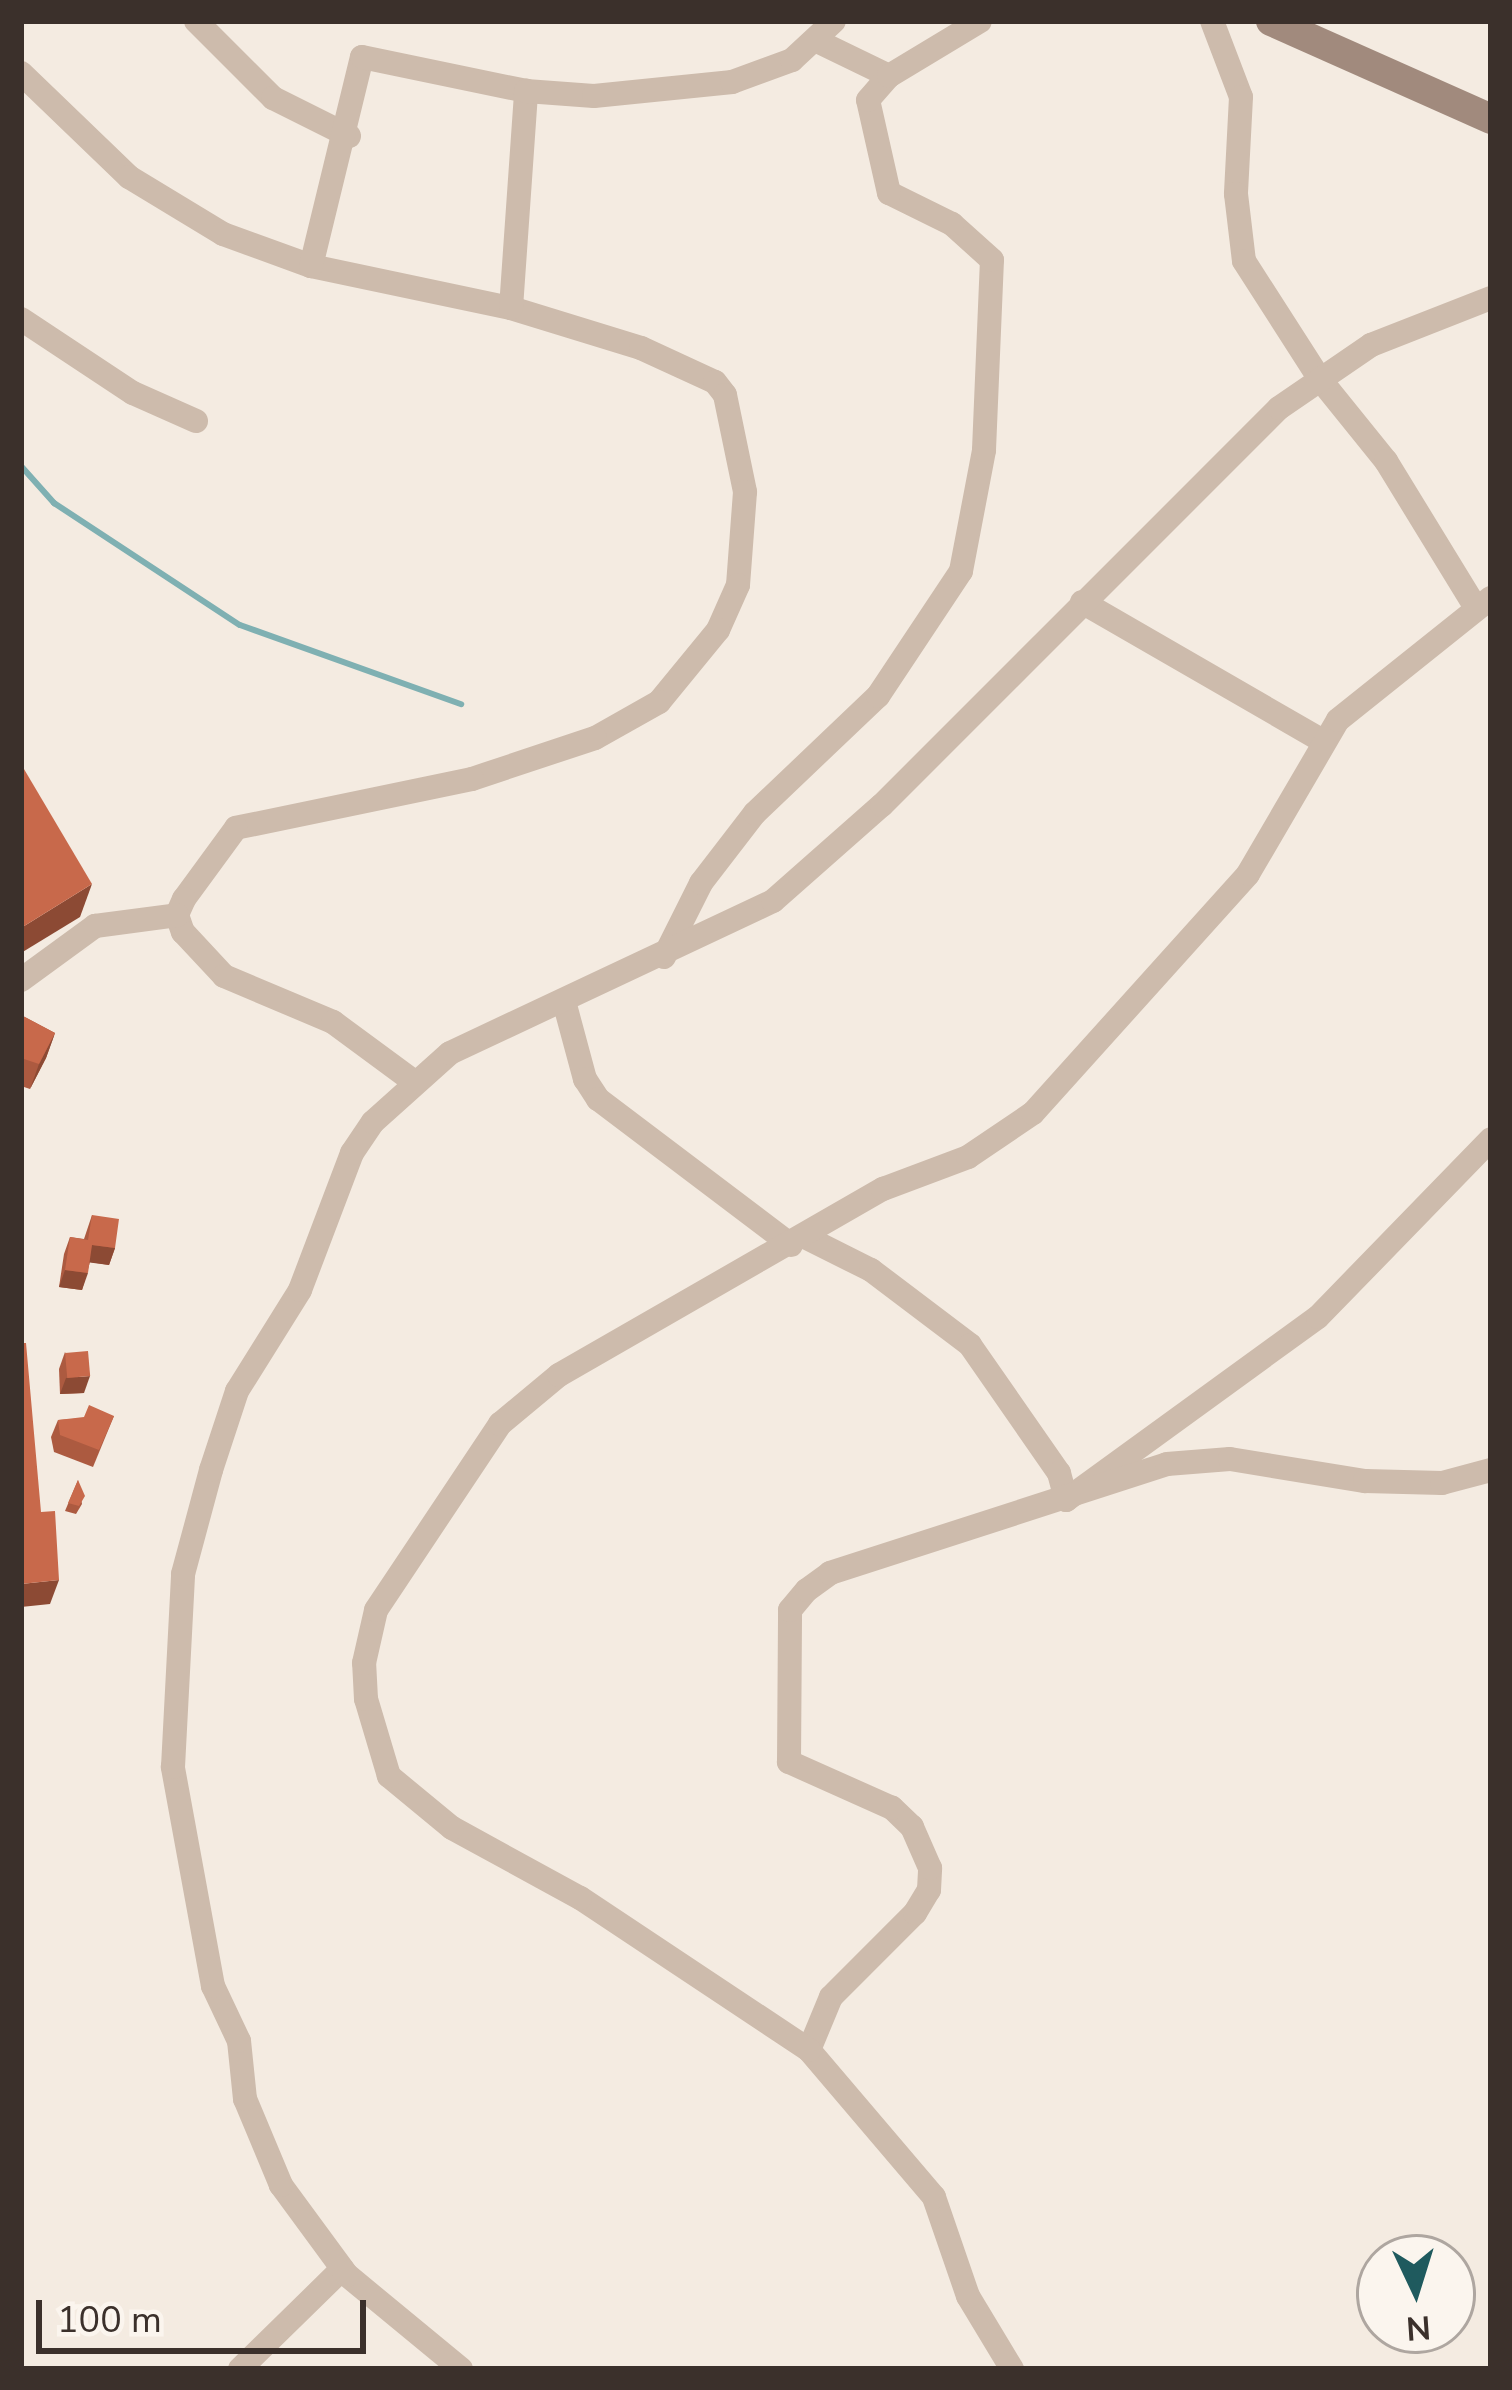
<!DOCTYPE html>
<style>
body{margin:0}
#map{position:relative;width:1512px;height:2390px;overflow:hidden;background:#f4ebe1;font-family:"Nunito Sans",sans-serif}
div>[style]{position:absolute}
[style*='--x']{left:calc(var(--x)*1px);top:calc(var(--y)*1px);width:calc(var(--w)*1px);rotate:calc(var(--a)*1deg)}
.stream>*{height:6px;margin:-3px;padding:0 3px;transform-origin:3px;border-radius:3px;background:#7fb0b2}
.minor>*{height:24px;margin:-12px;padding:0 12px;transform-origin:12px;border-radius:12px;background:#cdbbac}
.secondary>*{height:30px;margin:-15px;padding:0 15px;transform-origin:15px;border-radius:15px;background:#a18a7d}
.wall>*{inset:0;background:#ac5a40}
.shaded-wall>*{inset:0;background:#8c4a34}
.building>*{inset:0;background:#c8694b;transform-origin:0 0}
span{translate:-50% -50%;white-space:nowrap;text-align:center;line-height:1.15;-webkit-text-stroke:12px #fbf5ee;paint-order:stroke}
.frame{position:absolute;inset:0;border:24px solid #3b302b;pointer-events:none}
.north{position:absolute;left:1356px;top:2234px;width:120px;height:120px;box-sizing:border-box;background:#fbf5ee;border:3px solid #aea6a0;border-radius:50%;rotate:176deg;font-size:33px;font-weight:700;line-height:48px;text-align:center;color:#3b302b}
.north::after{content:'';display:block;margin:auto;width:42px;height:54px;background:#1f5a5e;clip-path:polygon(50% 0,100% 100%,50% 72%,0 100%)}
.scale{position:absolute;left:36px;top:2300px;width:330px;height:54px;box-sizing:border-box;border:6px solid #3b302b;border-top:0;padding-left:15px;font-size:36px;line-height:42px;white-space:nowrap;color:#3b302b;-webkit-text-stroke:9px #fbf5ee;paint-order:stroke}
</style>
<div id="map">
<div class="stream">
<div style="--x:21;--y:466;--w:50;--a:48.3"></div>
<div style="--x:54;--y:503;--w:222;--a:33.3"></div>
<div style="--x:240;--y:625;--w:235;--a:19.7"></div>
</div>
<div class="minor">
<div style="--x:196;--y:21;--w:109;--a:45"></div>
<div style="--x:273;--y:98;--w:85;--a:26.6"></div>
<div style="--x:1212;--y:21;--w:81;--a:69.1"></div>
<div style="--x:1241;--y:97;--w:97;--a:93"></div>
<div style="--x:1236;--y:194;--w:67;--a:83.2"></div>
<div style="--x:1244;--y:261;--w:139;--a:57.3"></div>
<div style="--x:1319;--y:378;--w:107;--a:51.1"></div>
<div style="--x:1386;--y:461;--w:170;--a:58.5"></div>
<div style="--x:819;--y:42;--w:78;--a:25.9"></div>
<div style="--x:21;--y:73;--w:150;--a:43.9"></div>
<div style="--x:129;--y:177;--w:110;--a:31.2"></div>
<div style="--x:223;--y:234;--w:94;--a:20"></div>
<div style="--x:311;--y:266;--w:204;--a:11.9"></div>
<div style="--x:511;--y:308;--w:136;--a:17.1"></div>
<div style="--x:641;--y:348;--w:81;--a:24.7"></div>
<div style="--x:715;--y:382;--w:16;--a:52"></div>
<div style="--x:725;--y:395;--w:99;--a:78.3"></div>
<div style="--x:745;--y:492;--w:93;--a:94.3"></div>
<div style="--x:738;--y:585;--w:49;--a:114"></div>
<div style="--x:718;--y:630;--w:93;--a:129.3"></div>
<div style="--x:659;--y:702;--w:73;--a:150.6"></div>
<div style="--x:595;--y:738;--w:130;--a:161.6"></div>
<div style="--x:472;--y:779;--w:241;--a:168.3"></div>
<div style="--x:236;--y:828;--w:88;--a:126.2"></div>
<div style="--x:184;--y:899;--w:17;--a:114"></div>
<div style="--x:177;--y:915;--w:18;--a:71"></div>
<div style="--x:183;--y:932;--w:60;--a:47"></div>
<div style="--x:224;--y:976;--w:118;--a:22.9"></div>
<div style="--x:333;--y:1022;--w:99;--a:36.4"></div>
<div style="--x:311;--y:266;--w:215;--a:-76.3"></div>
<div style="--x:362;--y:57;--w:167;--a:11.7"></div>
<div style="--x:511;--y:308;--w:218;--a:-86"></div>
<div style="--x:526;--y:91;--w:68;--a:4.2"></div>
<div style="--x:594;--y:96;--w:139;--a:-5.8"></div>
<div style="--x:732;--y:82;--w:64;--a:-20.1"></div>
<div style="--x:792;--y:60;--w:57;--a:-42.9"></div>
<div style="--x:21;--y:319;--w:134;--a:33.5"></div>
<div style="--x:133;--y:393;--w:69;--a:24"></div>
<div style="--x:1082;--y:602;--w:276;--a:30"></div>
<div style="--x:664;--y:957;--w:83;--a:-63.4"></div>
<div style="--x:701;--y:883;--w:88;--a:-52.4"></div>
<div style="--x:755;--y:813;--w:170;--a:-43.6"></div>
<div style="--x:878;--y:696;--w:150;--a:-56.4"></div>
<div style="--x:961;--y:571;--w:123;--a:-79.2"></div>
<div style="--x:984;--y:450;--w:190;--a:-87.6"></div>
<div style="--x:992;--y:260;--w:54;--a:-138"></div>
<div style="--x:952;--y:224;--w:70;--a:-153.8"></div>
<div style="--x:889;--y:193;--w:95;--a:-102.7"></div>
<div style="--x:868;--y:100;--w:32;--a:-49"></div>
<div style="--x:889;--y:76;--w:106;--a:-31.1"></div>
<div style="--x:21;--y:980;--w:92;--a:-36.1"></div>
<div style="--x:95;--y:926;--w:83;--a:-7.6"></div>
<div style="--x:565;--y:1005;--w:77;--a:74.9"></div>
<div style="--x:585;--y:1079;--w:24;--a:57"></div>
<div style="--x:598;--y:1099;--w:242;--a:37.1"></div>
<div style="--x:805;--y:1237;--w:74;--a:26.6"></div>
<div style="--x:871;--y:1270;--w:124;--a:37.1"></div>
<div style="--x:970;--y:1345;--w:156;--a:55.2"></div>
<div style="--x:1059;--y:1473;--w:28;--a:75"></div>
<div style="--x:1066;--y:1500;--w:311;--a:-36"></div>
<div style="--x:1318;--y:1317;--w:248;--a:-45.8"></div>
<div style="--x:809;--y:2050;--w:57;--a:-67.5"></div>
<div style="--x:831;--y:1997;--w:119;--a:-45"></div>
<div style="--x:915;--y:1913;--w:27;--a:-59"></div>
<div style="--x:929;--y:1890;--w:22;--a:-87"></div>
<div style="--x:930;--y:1868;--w:45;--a:-113.7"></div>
<div style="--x:912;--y:1827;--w:28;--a:-136"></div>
<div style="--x:892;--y:1808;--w:113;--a:-155.9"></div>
<div style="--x:789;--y:1762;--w:152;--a:-89.6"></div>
<div style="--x:790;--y:1610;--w:26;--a:-50"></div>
<div style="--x:807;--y:1590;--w:29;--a:-36"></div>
<div style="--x:830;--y:1573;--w:354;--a:-17.9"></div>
<div style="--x:1167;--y:1464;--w:63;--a:-4.5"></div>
<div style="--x:1230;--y:1459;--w:137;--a:9.3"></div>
<div style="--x:1365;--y:1481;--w:77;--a:1.5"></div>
<div style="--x:1442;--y:1483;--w:51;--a:-14.9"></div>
<div style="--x:240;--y:2369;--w:143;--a:-44.4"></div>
<div style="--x:461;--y:2369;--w:148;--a:-140.5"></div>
<div style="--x:347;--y:2275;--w:112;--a:-126.3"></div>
<div style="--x:281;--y:2185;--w:93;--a:-112.7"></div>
<div style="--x:245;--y:2099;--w:58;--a:-95.9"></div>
<div style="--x:239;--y:2041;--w:61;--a:-115.3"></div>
<div style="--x:213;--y:1986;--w:223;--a:-100.4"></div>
<div style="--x:173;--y:1767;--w:193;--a:-87"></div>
<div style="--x:183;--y:1574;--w:108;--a:-74.9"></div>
<div style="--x:211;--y:1470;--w:83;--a:-71.8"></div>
<div style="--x:237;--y:1391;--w:119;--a:-58"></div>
<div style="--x:300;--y:1290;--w:147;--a:-69.2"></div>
<div style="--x:352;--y:1153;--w:37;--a:-56"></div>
<div style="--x:373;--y:1122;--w:103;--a:-41.9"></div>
<div style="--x:450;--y:1053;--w:357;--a:-25.2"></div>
<div style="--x:773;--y:901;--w:145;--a:-41.4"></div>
<div style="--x:882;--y:805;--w:561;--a:-45"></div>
<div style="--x:1279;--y:408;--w:112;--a:-34.4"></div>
<div style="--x:1371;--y:345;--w:129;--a:-21.4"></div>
<div style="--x:1012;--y:2369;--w:85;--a:-121.1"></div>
<div style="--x:968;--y:2296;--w:105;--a:-109"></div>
<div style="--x:934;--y:2197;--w:193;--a:-130.4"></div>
<div style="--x:809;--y:2050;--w:275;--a:-146.4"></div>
<div style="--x:580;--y:1898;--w:146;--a:-151.3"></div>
<div style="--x:452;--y:1828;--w:82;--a:-140.5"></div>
<div style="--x:389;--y:1776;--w:80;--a:-106.6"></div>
<div style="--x:366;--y:1699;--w:36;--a:-93"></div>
<div style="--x:364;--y:1663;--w:54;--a:-77.2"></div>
<div style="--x:376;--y:1610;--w:224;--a:-56.3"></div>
<div style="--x:500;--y:1424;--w:77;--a:-39.7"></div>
<div style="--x:559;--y:1375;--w:374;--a:-29.9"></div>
<div style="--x:883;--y:1189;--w:91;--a:-20.6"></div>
<div style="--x:968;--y:1157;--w:78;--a:-34.1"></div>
<div style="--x:1033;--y:1113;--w:321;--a:-48"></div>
<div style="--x:1248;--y:874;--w:178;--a:-59.7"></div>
<div style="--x:1338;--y:720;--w:196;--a:-38.6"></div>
</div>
<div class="secondary">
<div style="--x:1271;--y:21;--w:241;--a:24"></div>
</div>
<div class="wall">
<div style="clip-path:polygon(21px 1015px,55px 1033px,46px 1058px,30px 1089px,21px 1086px)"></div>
<div style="clip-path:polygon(92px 1215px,115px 1248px,109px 1265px,90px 1262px,82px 1290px,59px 1287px,64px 1254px,70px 1237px,84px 1239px)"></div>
<div style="clip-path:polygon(65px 1352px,84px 1393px,60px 1394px,59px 1369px)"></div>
<div style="clip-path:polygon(114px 1416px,93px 1467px,54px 1452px,51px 1437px,58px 1420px)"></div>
<div style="clip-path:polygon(78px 1480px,82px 1504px,76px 1514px,65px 1511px)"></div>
</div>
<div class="shaded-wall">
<div style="clip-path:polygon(92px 884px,80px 917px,21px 953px,21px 928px)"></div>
<div style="clip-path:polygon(55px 1033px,46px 1058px,30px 1089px,39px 1064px)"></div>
<div style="clip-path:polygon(92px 1245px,115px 1248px,109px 1265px,86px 1262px)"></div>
<div style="clip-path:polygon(65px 1270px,88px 1273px,82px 1290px,59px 1287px)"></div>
<div style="clip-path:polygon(90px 1376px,84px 1393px,60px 1394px,66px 1378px)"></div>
<div style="clip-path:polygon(59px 1580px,50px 1604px,21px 1607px,21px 1584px)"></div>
</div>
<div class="building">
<div style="clip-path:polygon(21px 764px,92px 884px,21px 928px)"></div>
<div style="clip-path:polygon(21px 1015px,55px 1033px,39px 1064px,21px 1058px)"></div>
<div style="clip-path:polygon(92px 1215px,119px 1219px,115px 1248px,92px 1245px,88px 1273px,65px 1270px,70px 1237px,88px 1240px)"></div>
<div style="clip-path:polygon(21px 1343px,26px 1343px,41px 1512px,55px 1511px,59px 1580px,21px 1584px)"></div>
<div style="left:88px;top:1351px;width:25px;height:23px;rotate:85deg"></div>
<div style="clip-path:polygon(89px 1405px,114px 1416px,99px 1450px,60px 1435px,58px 1420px,84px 1417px)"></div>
<div style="clip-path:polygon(78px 1480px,85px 1496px,79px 1506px,68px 1503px)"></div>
</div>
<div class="frame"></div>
<div class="north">N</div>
<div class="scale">100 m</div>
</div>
